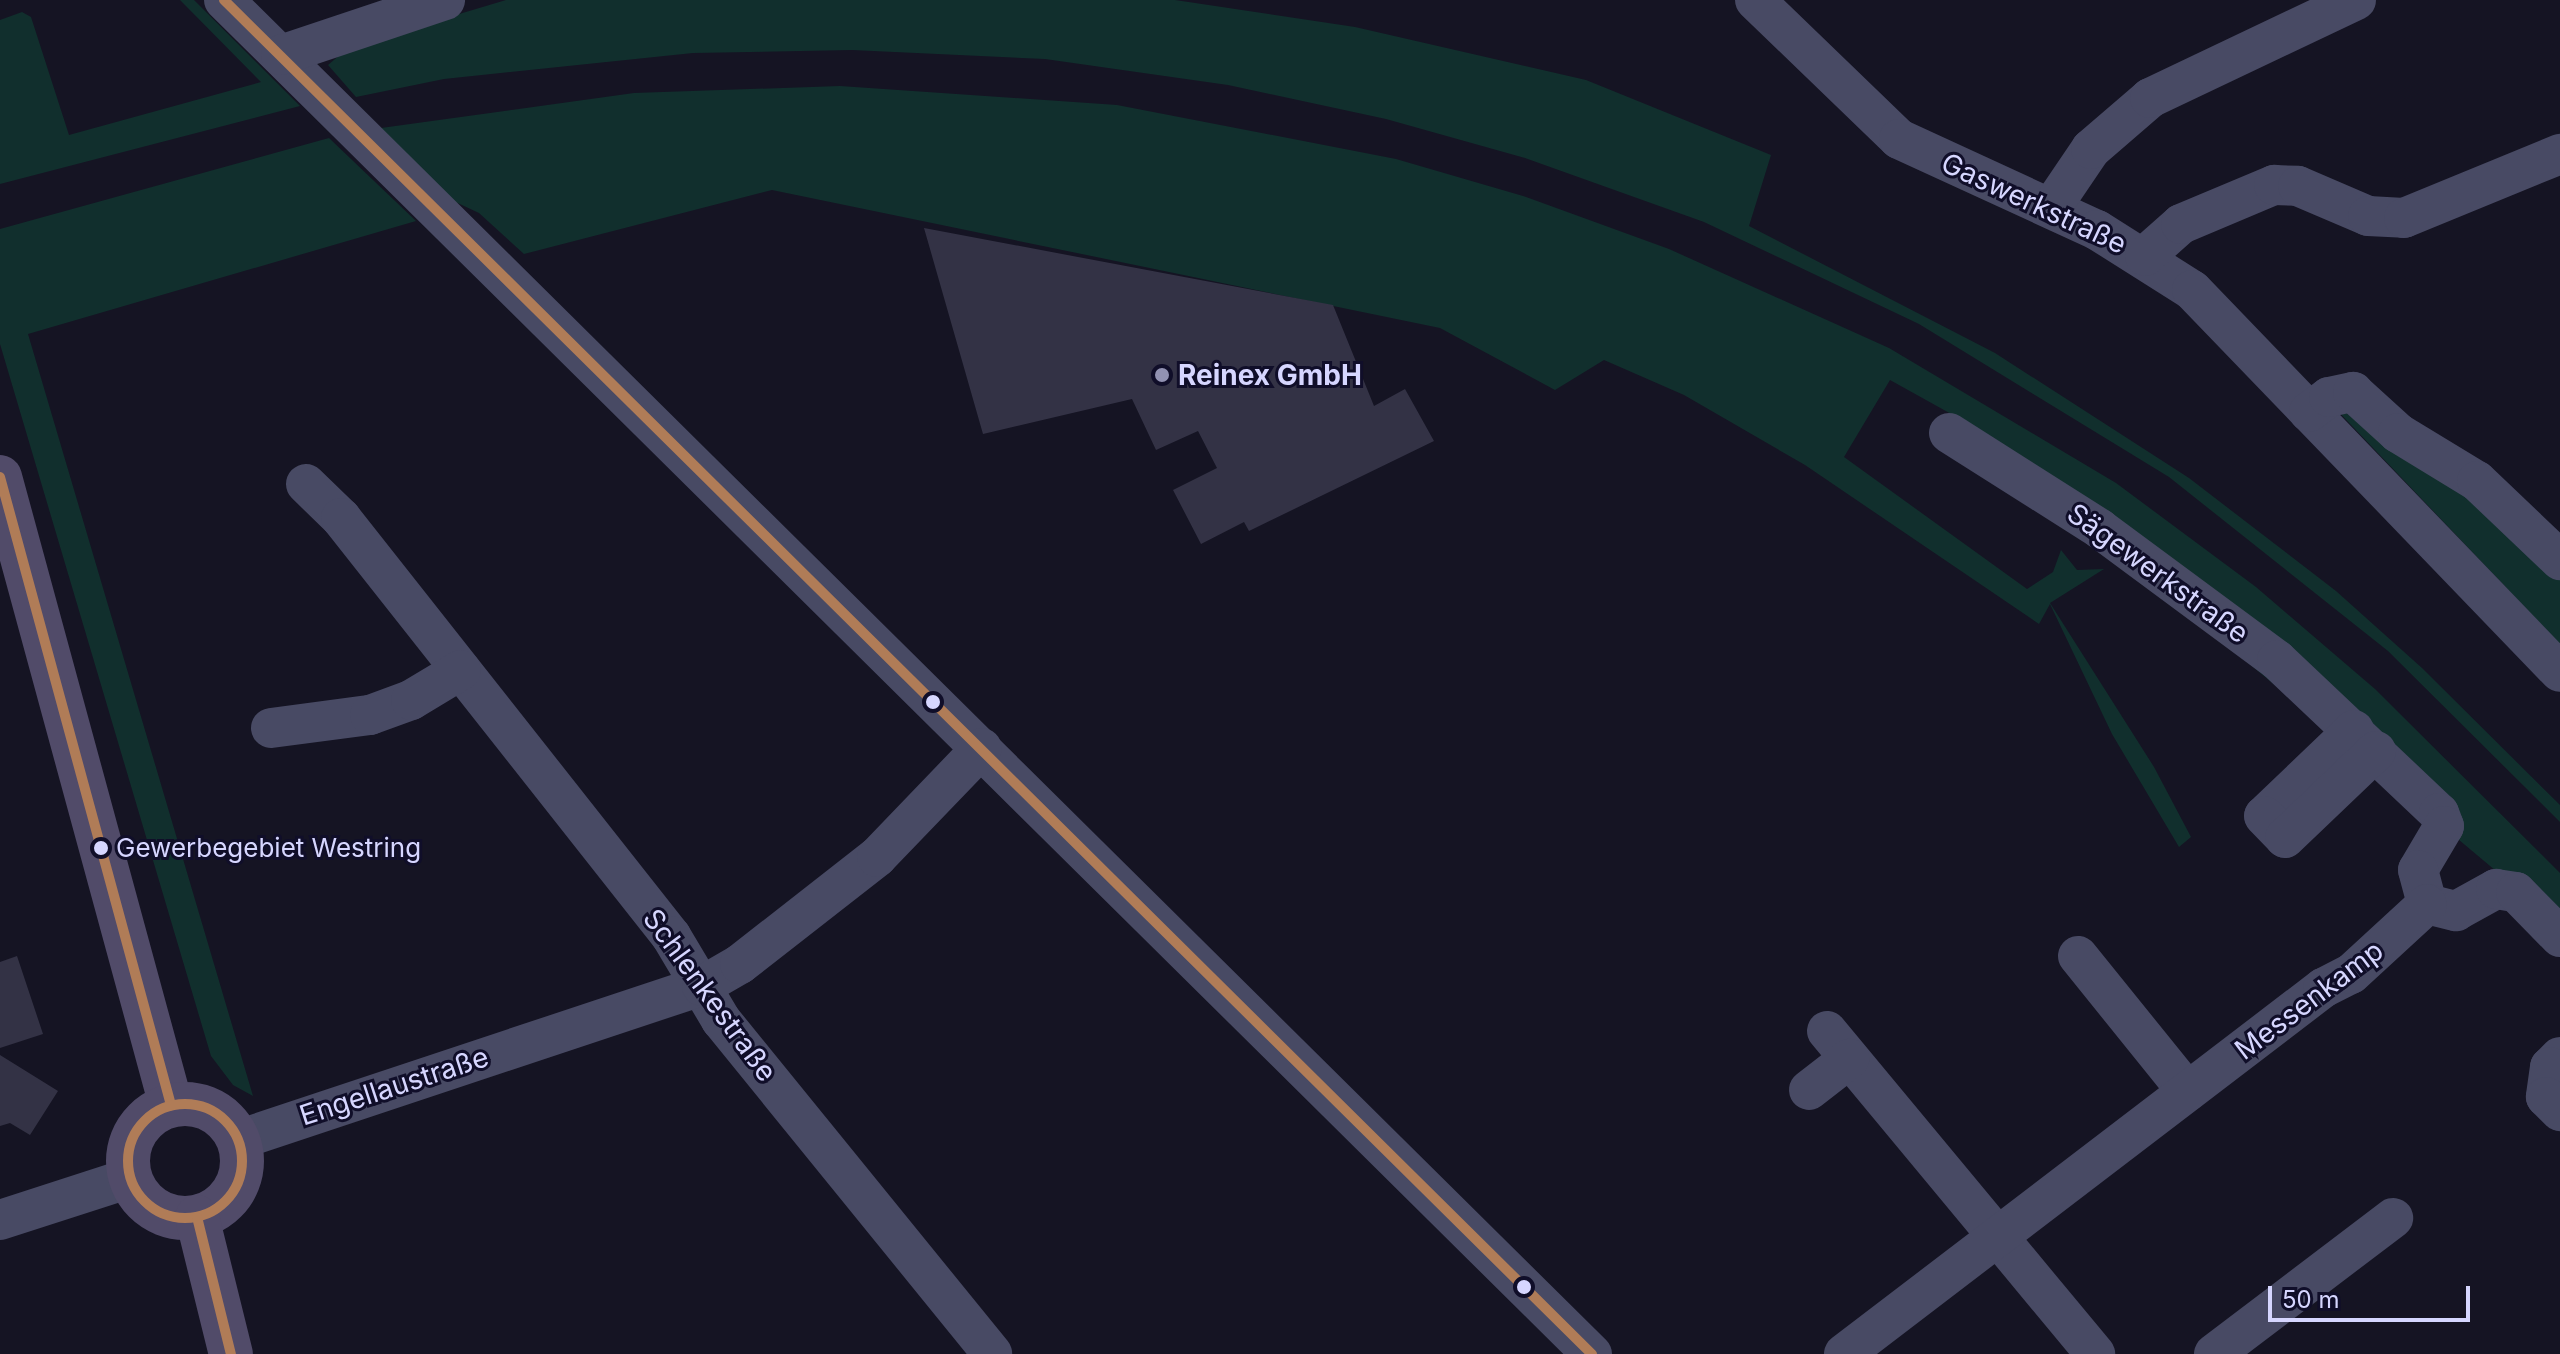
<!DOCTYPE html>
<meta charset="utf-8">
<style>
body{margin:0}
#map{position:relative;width:2560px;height:1354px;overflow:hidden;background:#151423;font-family:Inter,sans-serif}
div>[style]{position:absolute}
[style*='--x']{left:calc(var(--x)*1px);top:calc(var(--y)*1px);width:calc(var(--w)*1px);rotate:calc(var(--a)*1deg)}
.green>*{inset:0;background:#112f2d}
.building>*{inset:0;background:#333245}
.minor>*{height:40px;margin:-20px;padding:0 20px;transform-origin:20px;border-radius:20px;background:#484a64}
.major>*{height:44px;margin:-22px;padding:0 22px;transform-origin:22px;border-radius:22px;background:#514b69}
.major>.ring{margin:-22px;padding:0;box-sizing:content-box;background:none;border:44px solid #514b69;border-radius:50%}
.bus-1>*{height:10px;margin:-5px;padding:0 5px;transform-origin:5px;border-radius:5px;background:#b07c57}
.bus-1>.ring{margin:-5px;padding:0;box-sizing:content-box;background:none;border:10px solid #b07c57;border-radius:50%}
.dots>*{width:22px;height:22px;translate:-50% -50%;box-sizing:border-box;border:4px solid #100e29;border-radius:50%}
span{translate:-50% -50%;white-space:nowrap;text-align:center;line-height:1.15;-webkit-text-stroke:6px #100e29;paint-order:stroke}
.bus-label{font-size:26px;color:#d6d6ff}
.left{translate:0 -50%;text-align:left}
.street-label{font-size:28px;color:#d6d6ff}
.poi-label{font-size:28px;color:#d6d6ff;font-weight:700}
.scale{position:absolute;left:2268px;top:1286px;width:202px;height:36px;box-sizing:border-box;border:4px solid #d6d6ff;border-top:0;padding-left:10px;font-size:24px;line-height:28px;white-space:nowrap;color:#d6d6ff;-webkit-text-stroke:6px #100e29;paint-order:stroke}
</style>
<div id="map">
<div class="green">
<div style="clip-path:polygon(180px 0,194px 0,300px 106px,0 184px,0 20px,22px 12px,31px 17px,69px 135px,261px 82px)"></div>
<div style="clip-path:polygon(506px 0,1175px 0,1355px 27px,1586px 80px,1771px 155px,1749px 226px,1995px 353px,2189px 478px,2336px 591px,2422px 668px,2560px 805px,2560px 822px,2388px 651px,2169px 477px,1919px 324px,1704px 222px,1525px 158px,1386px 119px,1228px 85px,1045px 59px,852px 50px,693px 53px,444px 79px,356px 97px,328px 65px,349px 47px)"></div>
<div style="clip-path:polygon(840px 86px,1117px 105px,1396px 159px,1523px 196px,1669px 249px,1889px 348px,2116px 483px,2256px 587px,2375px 689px,2560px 873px,2560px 922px,2514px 874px,2496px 871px,1953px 415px,1890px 380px,1844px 457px,2027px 589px,2053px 572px,2061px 550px,2077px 570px,2104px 569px,2050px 603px,2154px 767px,2191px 837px,2179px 847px,2112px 734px,2050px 604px,2039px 624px,1805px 465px,1684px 395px,1604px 360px,1555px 390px,1440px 328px,772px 190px,524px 254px,479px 213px,447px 198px,381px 128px,634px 93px)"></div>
<div style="clip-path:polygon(329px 138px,416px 221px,28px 334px,253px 1096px,233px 1085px,211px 1056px,0 344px,0 229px)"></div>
<div style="clip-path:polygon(2333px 406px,2454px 472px,2560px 577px,2560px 644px)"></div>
</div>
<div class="building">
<div style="clip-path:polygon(924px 228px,1333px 305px,1374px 406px,1405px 389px,1434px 441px,1249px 531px,1244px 522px,1201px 544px,1173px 490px,1217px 468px,1198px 431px,1156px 450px,1132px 399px,983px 434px)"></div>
<div style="clip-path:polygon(17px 956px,43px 1034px,0 1048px,0 962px)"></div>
<div style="clip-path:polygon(0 1055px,58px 1091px,30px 1135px,10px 1123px,0 1126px)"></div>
</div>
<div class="minor">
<div style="--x:224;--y:0;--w:1925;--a:44.71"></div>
<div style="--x:1755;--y:0;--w:200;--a:44"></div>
<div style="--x:1899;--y:139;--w:218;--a:24.7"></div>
<div style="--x:2097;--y:230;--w:112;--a:32.3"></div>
<div style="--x:2192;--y:290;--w:530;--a:46.07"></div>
<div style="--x:281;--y:55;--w:173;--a:-18.5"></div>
<div style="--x:2051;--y:208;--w:71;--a:-55.9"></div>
<div style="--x:2091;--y:149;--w:78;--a:-40.8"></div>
<div style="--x:2150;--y:98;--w:228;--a:-25.4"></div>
<div style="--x:2145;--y:256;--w:48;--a:-41.6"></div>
<div style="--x:2181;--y:224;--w:101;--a:-22.8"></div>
<div style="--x:2274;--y:185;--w:24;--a:2"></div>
<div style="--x:2298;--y:186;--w:76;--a:23.2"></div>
<div style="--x:2368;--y:216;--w:36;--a:3"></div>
<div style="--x:2404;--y:218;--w:169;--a:-22.3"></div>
<div style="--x:2309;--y:412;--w:25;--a:-37"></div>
<div style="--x:2329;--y:397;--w:25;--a:-12"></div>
<div style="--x:2353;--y:392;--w:61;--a:42.3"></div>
<div style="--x:2398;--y:433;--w:92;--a:31.3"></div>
<div style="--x:2477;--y:481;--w:115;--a:43.6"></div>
<div style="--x:1949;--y:433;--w:179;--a:32.4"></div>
<div style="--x:2100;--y:529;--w:220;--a:36.5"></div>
<div style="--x:2277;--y:660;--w:223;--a:43.4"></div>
<div style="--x:2439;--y:813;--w:14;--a:69"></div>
<div style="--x:2444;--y:826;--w:51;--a:120.6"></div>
<div style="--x:2418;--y:870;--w:35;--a:75"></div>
<div style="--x:2427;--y:904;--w:30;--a:14"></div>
<div style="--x:2456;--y:911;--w:46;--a:-28.8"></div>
<div style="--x:2496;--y:889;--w:20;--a:9"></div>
<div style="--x:2516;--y:892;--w:63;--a:45.6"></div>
<div style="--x:306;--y:484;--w:49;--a:44.2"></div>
<div style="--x:341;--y:518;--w:533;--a:51.71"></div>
<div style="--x:671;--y:936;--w:98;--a:59.2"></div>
<div style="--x:721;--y:1020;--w:430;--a:50.9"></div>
<div style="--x:271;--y:728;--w:100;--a:-7.5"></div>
<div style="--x:370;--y:715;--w:44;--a:-20.1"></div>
<div style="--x:411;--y:700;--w:58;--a:-31"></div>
<div style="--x:2354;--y:730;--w:124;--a:136.3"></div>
<div style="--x:2264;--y:816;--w:30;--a:46"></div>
<div style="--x:2285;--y:838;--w:126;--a:-43.7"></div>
<div style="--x:2078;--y:956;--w:174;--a:51.1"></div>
<div style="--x:1827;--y:1031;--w:420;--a:50.3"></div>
<div style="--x:2560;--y:1057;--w:14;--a:135"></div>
<div style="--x:2550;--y:1067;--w:30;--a:98"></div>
<div style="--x:2546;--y:1097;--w:20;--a:45"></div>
<div style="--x:1809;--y:1090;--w:51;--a:-37.8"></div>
<div style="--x:238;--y:1140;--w:489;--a:-18.4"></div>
<div style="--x:702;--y:986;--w:44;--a:-30.1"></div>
<div style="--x:740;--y:964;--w:174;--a:-38"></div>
<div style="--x:877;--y:857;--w:151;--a:-46.1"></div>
<div style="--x:0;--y:1220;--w:137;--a:-17.9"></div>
<div style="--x:1844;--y:1354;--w:603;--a:-37.38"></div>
<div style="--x:2323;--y:988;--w:31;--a:-27"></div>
<div style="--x:2351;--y:974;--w:103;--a:-42.6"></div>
<div style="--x:2214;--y:1354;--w:225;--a:-37.2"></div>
</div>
<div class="major">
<div style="--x:0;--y:477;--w:651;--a:74.77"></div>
<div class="ring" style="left:128px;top:1104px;width:70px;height:70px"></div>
<div style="--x:197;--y:1217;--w:141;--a:76.1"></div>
</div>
<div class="bus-1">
<div style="--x:224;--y:0;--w:1925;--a:44.71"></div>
<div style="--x:0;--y:477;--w:651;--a:74.77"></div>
<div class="ring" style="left:128px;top:1104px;width:104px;height:104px"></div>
<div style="--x:197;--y:1217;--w:141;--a:76.1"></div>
</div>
<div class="dots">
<div style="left:1162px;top:375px;background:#9292b2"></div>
<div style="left:933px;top:702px;background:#d6d6ff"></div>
<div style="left:101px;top:848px;background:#d6d6ff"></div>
<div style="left:1524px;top:1287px;background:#d6d6ff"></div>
</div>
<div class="bus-label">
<span class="left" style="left:116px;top:848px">Gewerbegebiet Westring</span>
</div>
<div class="street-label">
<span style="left:2034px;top:203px;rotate:25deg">Gaswerkstraße</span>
<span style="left:2158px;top:573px;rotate:36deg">Sägewerkstraße</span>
<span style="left:710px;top:995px;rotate:54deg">Schlenkestraße</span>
<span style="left:2309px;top:1000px;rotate:-37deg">Messenkamp</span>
<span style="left:394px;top:1086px;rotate:-18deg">Engellaustraße</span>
</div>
<div class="poi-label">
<span class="left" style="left:1178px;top:375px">Reinex GmbH</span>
</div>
<div class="scale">50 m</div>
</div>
